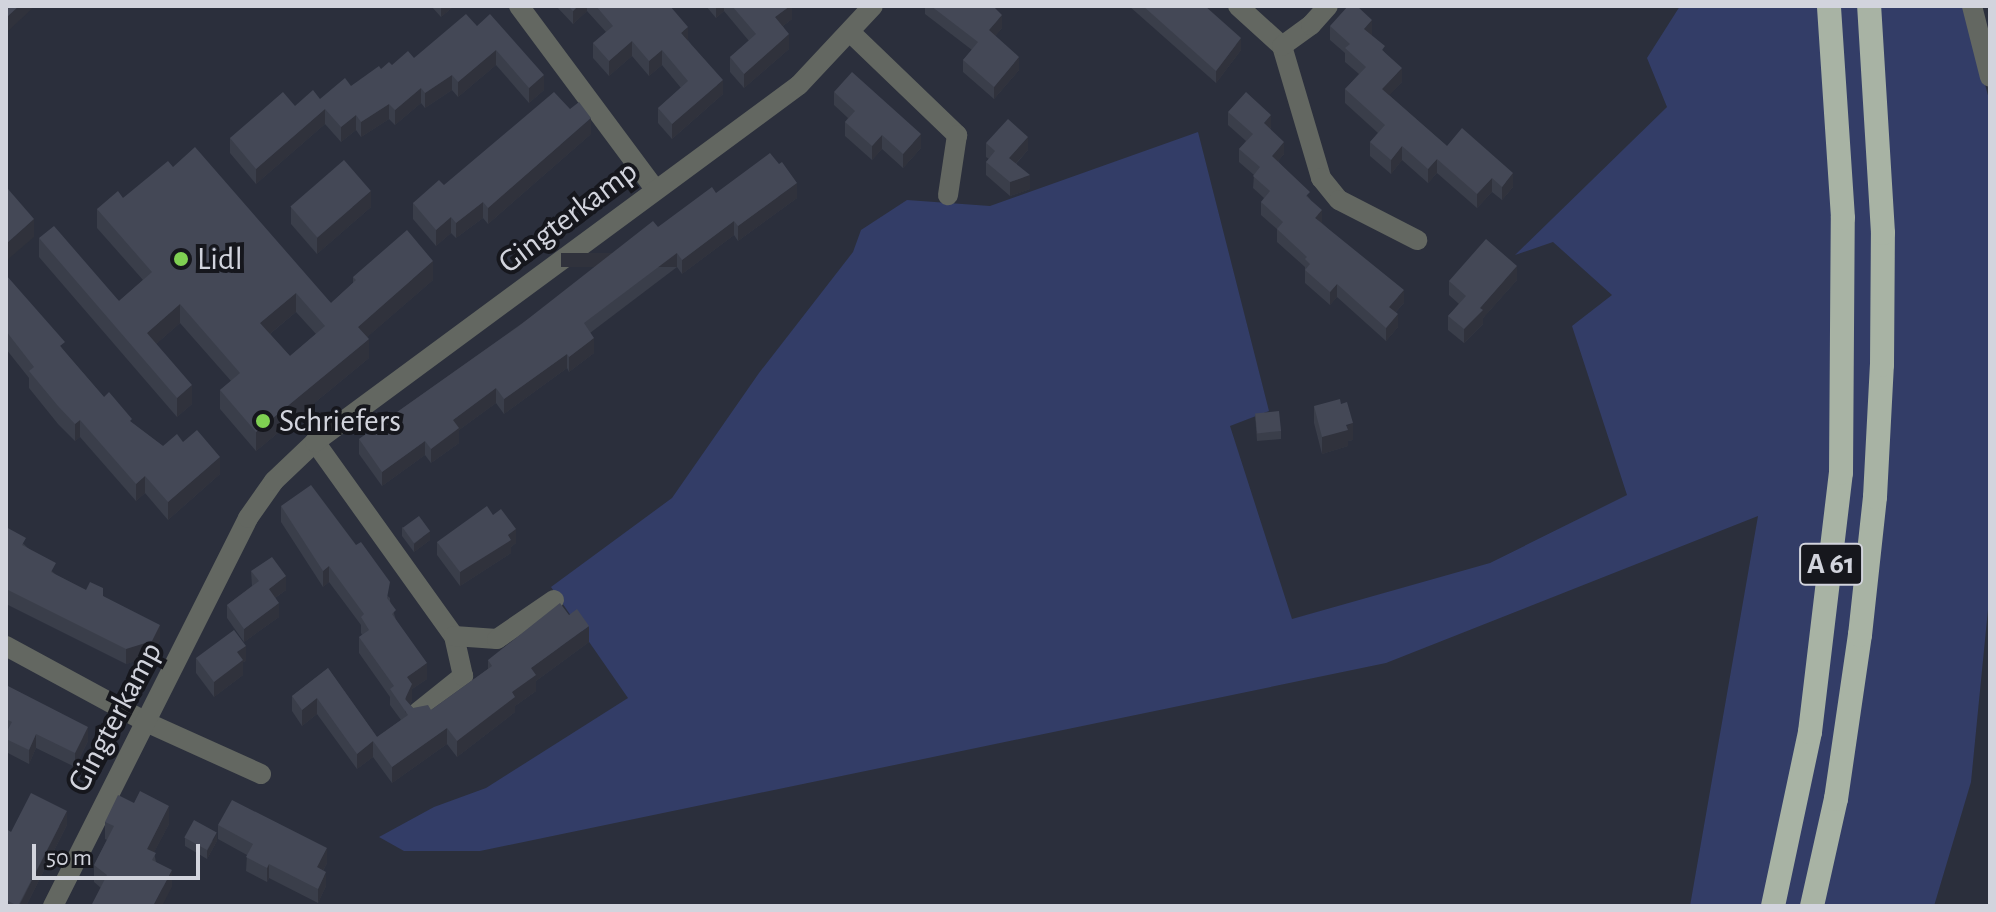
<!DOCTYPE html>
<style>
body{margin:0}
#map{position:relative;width:1996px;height:912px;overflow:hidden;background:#2b2f3c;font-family:"Alegreya Sans",sans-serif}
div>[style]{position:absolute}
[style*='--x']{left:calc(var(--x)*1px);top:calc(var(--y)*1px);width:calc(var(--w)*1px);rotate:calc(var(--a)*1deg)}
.green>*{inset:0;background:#333d67}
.minor>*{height:20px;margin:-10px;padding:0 10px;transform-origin:10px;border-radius:10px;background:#636761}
.motorway>*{height:24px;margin:-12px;padding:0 12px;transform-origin:12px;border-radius:12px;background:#a8b3a4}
.wall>*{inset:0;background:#3a3e4a}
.shaded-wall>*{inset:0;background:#30323c;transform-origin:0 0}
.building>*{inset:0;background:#444856;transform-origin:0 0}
.dots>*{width:22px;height:22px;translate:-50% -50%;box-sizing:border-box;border:4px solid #16171d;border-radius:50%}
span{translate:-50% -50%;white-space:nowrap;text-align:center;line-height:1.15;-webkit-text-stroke:8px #16171d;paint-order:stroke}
.shield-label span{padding:2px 6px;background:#16171d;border:2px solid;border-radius:6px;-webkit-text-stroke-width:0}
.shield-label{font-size:30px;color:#d2d4dd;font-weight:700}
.street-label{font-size:32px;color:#d2d4dd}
.poi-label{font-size:32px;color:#d2d4dd}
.left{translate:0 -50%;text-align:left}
.frame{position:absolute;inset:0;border:8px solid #d2d4dd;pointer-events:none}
.scale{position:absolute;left:32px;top:844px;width:168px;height:36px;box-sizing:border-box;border:4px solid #d2d4dd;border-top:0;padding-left:10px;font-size:24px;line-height:28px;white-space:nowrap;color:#d2d4dd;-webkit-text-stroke:6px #16171d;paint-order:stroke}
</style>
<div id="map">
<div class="green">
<div style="clip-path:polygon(1680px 6px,1964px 6px,1990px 103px,1990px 589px,1971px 782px,1934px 906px,1690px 906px,1758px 516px,1386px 663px,480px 851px,404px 851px,379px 837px,434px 807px,486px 788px,628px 698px,551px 587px,672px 498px,759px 373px,853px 252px,861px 230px,907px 200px,990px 206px,1198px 132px,1269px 411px,1230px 426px,1292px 619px,1490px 563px,1627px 495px,1572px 326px,1612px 295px,1553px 242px,1515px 255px,1667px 107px,1647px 58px)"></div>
</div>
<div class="minor">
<div style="--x:519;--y:6;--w:228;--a:53.4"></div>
<div style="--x:1238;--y:6;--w:59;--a:42.3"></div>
<div style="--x:1282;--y:46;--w:138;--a:73.5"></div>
<div style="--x:1321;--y:178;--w:28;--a:51"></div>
<div style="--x:1339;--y:200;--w:88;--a:27.1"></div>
<div style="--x:1972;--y:6;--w:73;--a:75.8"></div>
<div style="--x:850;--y:32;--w:149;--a:43.9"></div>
<div style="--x:957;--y:135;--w:61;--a:98.5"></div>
<div style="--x:1282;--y:46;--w:36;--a:-36"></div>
<div style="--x:1311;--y:25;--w:25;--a:-48"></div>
<div style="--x:315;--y:442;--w:239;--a:54.4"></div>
<div style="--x:6;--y:646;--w:162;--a:28.5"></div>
<div style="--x:148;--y:723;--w:124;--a:24.3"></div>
<div style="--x:418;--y:712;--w:58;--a:-38.7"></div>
<div style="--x:463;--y:676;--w:41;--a:-102.7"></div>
<div style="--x:454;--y:636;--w:43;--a:4"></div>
<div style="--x:497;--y:639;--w:69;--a:-34.4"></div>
<div style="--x:53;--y:906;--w:434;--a:-63.3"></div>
<div style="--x:248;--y:518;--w:45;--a:-54.9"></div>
<div style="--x:274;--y:481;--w:57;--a:-43.6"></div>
<div style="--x:315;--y:442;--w:601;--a:-36.41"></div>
<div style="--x:799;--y:85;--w:108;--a:-46.9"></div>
</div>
<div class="motorway">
<div style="--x:1773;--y:906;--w:178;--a:-78"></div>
<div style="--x:1810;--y:732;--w:261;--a:-83.2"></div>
<div style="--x:1841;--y:473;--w:255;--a:-89.6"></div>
<div style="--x:1843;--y:218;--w:212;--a:-93.8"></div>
<div style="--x:1812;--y:906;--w:110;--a:-77.4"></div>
<div style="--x:1836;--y:799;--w:166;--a:-81.7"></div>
<div style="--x:1860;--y:635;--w:139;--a:-83.8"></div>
<div style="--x:1875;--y:497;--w:132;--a:-87"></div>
<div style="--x:1882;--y:365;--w:132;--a:-89.6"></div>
<div style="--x:1883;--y:233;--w:227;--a:-93.5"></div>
</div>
<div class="wall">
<div style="clip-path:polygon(431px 6px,454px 6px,441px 17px)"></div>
<div style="clip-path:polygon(556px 6px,670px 6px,688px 40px,723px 94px,672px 139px,658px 123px,658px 108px,681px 88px,662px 65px,649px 76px,632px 56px,609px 76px,593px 58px,593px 43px,606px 32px,587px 11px,573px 24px)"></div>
<div style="clip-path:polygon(706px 6px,792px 6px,792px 19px,783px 26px,789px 49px,744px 88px,730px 72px,730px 57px,749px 41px,724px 11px,716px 18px)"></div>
<div style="clip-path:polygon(925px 6px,993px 6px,1002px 28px,995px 36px,1019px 70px,994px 99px,963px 72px,963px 60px,972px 50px,925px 14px)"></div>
<div style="clip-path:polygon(1129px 6px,1205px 6px,1241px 50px,1216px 83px)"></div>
<div style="clip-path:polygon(477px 26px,544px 90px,529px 103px,496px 65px,458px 97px,452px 90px,425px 108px,421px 103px,395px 125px,389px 119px,361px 137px,356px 130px,341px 142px,325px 124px,256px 184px,230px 153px,230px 138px,295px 106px,320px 99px,351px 86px,381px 69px,414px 58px)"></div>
<div style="clip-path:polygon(1330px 26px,1372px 34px,1371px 35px,1385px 53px,1402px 82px,1389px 95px,1447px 146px,1513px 187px,1502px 200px,1492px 192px,1477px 208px,1437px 173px,1428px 183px,1402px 160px,1391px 174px,1370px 156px,1370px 142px,1378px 133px,1345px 103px,1345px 89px,1359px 74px,1345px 62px,1345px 53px,1330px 40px)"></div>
<div style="clip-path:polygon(834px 92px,921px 148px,903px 168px,882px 149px,872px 160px,845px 136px,845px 122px,848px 118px,834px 105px)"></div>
<div style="clip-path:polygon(1228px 112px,1271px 127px,1270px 129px,1284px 154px,1278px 161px,1310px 199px,1322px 223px,1404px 303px,1396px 312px,1398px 327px,1386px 341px,1337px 297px,1330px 305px,1305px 283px,1305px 267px,1277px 242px,1277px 229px,1261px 215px,1261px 202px,1264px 198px,1253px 188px,1254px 175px,1239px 162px,1239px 149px,1246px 141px,1228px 125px)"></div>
<div style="clip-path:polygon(591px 134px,488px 224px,483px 218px,456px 238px,451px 233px,436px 246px,413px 219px,413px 203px,444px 185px)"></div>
<div style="clip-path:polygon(986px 143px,1028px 150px,1016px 164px,1030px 189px,1010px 196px,986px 175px,986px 162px,989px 159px,986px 157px)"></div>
<div style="clip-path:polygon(evenodd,173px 167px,331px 303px,353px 283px,353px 277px,433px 280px,367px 337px,369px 358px,256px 451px,220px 409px,220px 390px,231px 381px,180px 323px,156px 344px,192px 404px,177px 417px,39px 257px,39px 238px,119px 301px,143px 280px,97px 228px,97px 209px,123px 198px,173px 167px,296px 312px,316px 334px,290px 356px,270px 334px,296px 312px)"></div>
<div style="clip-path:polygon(716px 193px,797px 198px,738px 241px,734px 235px,682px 274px,677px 267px,590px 333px,594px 353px,569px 372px,567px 368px,504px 414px,496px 403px,459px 430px,459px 443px,431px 463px,425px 455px,382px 486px,359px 454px,359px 439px,658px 227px)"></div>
<div style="clip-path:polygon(291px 207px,371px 207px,317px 254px,291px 224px)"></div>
<div style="clip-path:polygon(6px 275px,65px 352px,104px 397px,132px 423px,163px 446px,183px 442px,220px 474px,168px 520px,145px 493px,136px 501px,80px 437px,75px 441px,58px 424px,29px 388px,29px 378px,6px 349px)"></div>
<div style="clip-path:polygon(1517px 280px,1483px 318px,1483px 324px,1464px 343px,1448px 330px,1448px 316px,1459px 304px,1449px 295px,1449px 281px)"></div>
<div style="clip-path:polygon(1314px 406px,1353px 440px,1348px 441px,1348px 446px,1322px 454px,1314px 423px)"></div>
<div style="clip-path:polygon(1255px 414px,1281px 431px,1281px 439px,1257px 441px)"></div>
<div style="clip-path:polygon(281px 506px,390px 598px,390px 601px,396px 620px,427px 679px,412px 689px,412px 700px,410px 705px,413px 708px,431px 710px,488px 669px,488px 660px,589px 642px,536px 681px,536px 691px,515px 706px,515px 712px,457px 757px,447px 744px,392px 783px,373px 757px,357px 769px,317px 714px,302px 726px,292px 711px,292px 696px,328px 668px,377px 737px,401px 720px,390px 705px,390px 697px,359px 653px,359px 637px,362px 635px,361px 633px,361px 625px,329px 582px,323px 587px,281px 522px)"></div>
<div style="clip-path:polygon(6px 527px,56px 575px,86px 590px,103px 596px,160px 640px,152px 656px,126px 664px,6px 604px)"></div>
<div style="clip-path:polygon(402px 527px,430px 540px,414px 552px,402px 536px)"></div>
<div style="clip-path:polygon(437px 542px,516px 543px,511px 547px,511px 553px,460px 586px,437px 555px)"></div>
<div style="clip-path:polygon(251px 571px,286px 590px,275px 598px,279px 617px,244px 642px,227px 618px,227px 605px,252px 586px)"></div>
<div style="clip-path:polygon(196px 658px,246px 661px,243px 662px,243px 675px,214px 697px,196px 673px)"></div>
<div style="clip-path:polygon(6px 685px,88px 741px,75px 767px,36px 748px,29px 764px,6px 752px)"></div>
<div style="clip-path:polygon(105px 822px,169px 824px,154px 852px,156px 862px,172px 887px,101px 888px,94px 882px,94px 865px,107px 840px,105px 839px)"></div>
<div style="clip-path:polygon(67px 825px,26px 906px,6px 906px,6px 829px,11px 832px)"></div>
<div style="clip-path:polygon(218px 825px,327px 863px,323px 871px,326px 886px,318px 903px,269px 878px,267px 882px,246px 871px,247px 855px,218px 839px)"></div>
<div style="clip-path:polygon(185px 838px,217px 841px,207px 859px,185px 846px)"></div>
</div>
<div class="shaded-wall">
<div style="clip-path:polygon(19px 6px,35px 6px,6px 33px,6px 18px)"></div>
<div style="clip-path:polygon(441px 6px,454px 6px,441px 17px)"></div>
<div style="clip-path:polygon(578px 6px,587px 6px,587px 11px,573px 24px,573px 11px)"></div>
<div style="clip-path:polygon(716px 6px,724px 6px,724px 11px,716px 18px)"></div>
<div style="clip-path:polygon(790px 6px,792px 6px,792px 19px,775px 32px,775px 17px)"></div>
<div style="clip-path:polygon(1002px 15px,1002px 28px,989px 43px,989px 30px)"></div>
<div style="clip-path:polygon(1372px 20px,1372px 34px,1364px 43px,1364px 29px)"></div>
<div style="clip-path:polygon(688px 27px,688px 42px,681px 33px)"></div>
<div style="clip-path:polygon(789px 34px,789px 49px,744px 88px,744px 74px)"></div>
<div style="clip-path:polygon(1241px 38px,1241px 50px,1216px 83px,1216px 71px)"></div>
<div style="clip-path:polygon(632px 41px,632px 56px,609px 76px,609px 61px)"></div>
<div style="clip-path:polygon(496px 50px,496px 65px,458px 97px,458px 82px)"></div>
<div style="clip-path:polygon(662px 50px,662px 65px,649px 76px,649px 61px)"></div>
<div style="clip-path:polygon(1019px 57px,1019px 70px,994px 99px,994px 87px)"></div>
<div style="clip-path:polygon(1402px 68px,1402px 82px,1382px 103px,1382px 89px)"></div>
<div style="clip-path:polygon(452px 75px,452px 90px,425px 108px,425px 93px)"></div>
<div style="clip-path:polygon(544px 75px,544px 90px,529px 103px,529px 88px)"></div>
<div style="clip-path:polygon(723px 80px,723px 94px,672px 139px,672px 124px)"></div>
<div style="clip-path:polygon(421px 88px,421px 103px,395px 125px,395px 110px)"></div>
<div style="clip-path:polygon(389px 104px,389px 119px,361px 137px,361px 122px)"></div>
<div style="clip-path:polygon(325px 109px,325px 124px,256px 184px,256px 169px)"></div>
<div style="clip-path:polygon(356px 115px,356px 130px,341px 142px,341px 127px)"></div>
<div style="clip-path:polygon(1271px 115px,1271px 127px,1264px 136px,1264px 123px)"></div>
<div style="clip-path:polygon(591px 118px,591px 134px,488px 224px,488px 208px)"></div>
<div style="clip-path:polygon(921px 134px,921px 148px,903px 168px,903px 154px)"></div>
<div style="clip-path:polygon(882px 135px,882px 149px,872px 160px,872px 146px)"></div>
<div style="clip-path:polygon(1028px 137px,1028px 150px,1009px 171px,1009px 158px)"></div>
<div style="clip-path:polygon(1284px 142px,1284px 154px,1272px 168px,1272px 156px)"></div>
<div style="clip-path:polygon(1402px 146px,1402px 160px,1391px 174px,1391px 160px)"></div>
<div style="clip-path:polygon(1437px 159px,1437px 173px,1428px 183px,1428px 169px)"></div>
<div style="clip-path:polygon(1513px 173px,1513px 187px,1502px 200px,1502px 187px)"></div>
<div style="clip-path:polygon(1030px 175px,1030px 189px,1010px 196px,1010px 182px)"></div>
<div style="clip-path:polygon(1492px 178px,1492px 192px,1477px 208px,1477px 194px)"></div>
<div style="clip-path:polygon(797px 183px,797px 198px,738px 241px,738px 226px)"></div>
<div style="clip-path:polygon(371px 191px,371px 207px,317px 254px,317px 238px)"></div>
<div style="clip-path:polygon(483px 202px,483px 218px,456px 238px,456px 223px)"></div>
<div style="clip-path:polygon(1322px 210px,1322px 223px,1315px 218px)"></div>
<div style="clip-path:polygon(451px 217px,451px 233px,436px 246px,436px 230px)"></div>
<div style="clip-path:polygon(34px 219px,34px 237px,6px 261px,6px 244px)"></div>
<div style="clip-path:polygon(734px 221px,734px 235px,682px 274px,682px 260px)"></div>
<div style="left:677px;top:253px;width:14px;height:116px;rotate:90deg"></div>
<div style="clip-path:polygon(433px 261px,433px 280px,358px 345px,358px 327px)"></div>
<div style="clip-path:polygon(1517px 266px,1517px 280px,1483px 318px,1483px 324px,1464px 343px,1464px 329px,1480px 308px)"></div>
<div style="clip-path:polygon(1337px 284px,1337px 297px,1330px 305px,1330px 292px)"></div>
<div style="clip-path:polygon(1404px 290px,1404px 303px,1389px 319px,1389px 307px)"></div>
<div style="clip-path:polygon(296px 293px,296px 312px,260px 342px,260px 323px)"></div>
<div style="clip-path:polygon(180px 304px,180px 323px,147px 352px,147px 333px)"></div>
<div style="clip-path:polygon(1398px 314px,1398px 327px,1386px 341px,1386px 328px)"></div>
<div style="clip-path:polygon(594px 338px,594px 353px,569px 372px,569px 357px)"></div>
<div style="clip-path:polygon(369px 339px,369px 358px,256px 451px,256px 432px)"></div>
<div style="clip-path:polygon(567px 354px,567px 368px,504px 414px,504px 399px)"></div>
<div style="clip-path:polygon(192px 385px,192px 404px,177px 417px,177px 398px)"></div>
<div style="clip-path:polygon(496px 388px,496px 403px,459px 430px,459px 443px,431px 463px,431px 449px,453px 420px)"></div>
<div style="clip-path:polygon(80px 420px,80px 437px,75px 441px,75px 424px)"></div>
<div style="clip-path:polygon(1353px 423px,1353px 440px,1348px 441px,1348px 446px,1322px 454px,1322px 437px)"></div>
<div style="clip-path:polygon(425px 441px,425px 455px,382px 486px,382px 472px)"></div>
<div style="clip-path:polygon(220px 457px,220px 474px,168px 520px,168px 502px)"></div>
<div style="clip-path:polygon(145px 476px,145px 493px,136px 501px,136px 484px)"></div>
<div style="clip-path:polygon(516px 529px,516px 543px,511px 547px,511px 553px,460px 586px,460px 572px)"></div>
<div style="clip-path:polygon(430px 531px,430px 540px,414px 552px,414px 544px)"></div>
<div style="clip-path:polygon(329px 566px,329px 582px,323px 587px,323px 571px)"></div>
<div style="clip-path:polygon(286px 576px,286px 590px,269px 602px,269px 589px)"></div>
<div style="clip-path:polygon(279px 603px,279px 617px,244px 642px,244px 629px)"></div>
<div style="clip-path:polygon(160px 625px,160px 640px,152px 656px,126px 664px,126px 649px)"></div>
<div style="clip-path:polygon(589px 626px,589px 642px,536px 681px,536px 691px,515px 706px,515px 712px,457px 757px,457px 741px,512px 692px,531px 668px)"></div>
<div style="clip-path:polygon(246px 646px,246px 661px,243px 662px,243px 675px,214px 697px,214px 682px,237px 652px)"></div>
<div style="clip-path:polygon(427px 663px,427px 679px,412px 689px,412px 700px,406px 713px,405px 711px,407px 677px)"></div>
<div style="clip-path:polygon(317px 698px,317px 714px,302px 726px,302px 710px)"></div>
<div style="clip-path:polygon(88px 727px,88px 741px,75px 767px,75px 753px)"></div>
<div style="clip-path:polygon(447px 728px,447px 744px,392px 783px,392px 767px)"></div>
<div style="clip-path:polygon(36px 734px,36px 748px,29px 764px,29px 750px)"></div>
<div style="clip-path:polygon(373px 741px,373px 757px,357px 769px,357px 754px)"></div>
<div style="clip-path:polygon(169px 806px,169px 824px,147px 866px,147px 849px)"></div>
<div style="clip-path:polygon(67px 811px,67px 825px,26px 906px,19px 906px)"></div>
<div style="clip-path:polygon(217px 833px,217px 841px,207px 859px,207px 851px)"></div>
<div style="clip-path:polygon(327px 848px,327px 863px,317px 882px,317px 867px)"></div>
<div style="clip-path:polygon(269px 864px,269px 878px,267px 882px,267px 868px)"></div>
<div style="clip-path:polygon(172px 870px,172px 887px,162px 906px,153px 906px)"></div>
<div style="clip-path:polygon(326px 872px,326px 886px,318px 903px,318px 889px)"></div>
</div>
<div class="building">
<div style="clip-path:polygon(6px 6px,19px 6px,6px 18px)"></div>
<div style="clip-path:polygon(568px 6px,578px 6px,573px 11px)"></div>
<div style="clip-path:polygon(596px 6px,670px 6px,688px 27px,681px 33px,723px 80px,672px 124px,658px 108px,688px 81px,662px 50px,649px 61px,632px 41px,609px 61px,593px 43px,613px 26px)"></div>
<div style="clip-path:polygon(732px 6px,790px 6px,775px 17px,789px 34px,744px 74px,730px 57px,756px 34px)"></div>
<div style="clip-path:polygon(931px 6px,993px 6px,1002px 15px,989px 30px,1019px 57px,994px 87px,963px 60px,978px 42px)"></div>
<div style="clip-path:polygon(1143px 6px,1205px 6px,1241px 38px,1216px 71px)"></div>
<div style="clip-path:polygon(1348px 6px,1357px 6px,1372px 20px,1364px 29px,1385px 46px,1382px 50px,1402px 68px,1382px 89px,1447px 146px,1462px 128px,1513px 173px,1502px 187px,1492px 178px,1477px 194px,1437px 159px,1428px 169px,1402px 146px,1391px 160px,1370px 142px,1385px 125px,1345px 89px,1366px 67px,1345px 48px,1350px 44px,1330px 26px)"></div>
<div style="clip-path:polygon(466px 14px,477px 26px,490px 14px,544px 75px,529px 88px,496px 50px,458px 82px,452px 75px,425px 93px,421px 88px,395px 110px,389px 104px,361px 122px,356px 115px,341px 127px,325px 109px,256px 169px,230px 138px,283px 92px,295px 106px,313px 90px,320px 99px,345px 78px,351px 86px,379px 66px,381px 69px,389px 62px,392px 65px,408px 51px,414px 58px)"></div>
<div style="clip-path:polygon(852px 72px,921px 134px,903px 154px,882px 135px,872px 146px,845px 122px,855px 111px,834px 92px)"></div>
<div style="clip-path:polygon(554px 92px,570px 109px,579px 102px,591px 118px,488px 208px,483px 202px,456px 223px,451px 217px,436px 230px,413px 203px,439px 180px,444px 185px)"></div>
<div style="clip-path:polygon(1246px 92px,1271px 115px,1264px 123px,1284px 142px,1272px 156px,1310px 192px,1306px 196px,1322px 210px,1315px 218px,1404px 290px,1389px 307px,1398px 314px,1386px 328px,1337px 284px,1330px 292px,1305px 270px,1310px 264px,1305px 259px,1307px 257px,1277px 229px,1283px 222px,1261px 202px,1270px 191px,1253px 176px,1260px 167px,1239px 149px,1253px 134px,1228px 112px)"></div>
<div style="clip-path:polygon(1008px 119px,1028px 137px,1009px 158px,1030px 175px,1010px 182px,986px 162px,995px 151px,986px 143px)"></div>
<div style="clip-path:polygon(evenodd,195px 147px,331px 303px,356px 280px,353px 277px,407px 230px,433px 261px,358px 327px,369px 339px,256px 432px,220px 390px,240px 373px,180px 304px,147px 333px,192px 385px,177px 398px,39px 238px,54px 226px,119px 301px,152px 272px,97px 209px,118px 191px,123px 198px,168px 161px,173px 167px,195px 147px,296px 293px,325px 326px,290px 356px,260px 323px,296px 293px)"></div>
<div style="clip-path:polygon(770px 153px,779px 164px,782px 162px,797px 183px,738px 226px,734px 221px,682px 260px,677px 253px,584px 323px,594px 338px,569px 357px,567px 354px,504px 399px,496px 388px,453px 420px,459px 428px,431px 449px,425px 441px,382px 472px,359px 439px,519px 326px,653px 221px,658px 227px,712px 187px,716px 193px)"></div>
<div style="left:344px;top:160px;width:41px;height:71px;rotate:49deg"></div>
<div style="clip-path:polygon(8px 189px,34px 219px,6px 244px,6px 191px)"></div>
<div style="clip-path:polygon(1486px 239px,1517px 266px,1480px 308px,1483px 310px,1464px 329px,1448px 316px,1466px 296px,1449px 281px)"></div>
<div style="clip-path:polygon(6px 275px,65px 342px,60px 346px,104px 397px,109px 392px,132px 419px,130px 421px,163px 446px,177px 434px,183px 442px,197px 430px,220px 457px,168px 502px,145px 476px,136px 484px,80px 420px,75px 424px,58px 406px,29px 371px,34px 367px,6px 331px)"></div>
<div style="clip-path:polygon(1340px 399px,1341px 404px,1347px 402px,1353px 423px,1346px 425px,1348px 430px,1322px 437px,1314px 406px)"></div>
<div style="left:1279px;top:411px;width:20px;height:24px;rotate:84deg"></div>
<div style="clip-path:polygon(311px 485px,356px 545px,361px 542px,390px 582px,387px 598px,396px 610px,392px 614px,427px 663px,407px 677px,412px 684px,405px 699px,413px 708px,428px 705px,431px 710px,492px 666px,488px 660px,560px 603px,569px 615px,577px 609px,589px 626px,531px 668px,536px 675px,512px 692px,515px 697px,457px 741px,447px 728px,392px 767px,373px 741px,357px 754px,317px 698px,302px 710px,292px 696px,328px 668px,377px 737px,408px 715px,390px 689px,394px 686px,359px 637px,369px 630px,361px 617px,364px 614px,329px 566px,323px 571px,281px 506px)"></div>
<div style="clip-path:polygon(487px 506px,493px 515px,501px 509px,516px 529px,508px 535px,511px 540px,460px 572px,437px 542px)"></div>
<div style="left:419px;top:516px;width:19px;height:20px;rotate:54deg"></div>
<div style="clip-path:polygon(6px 527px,26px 538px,22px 545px,56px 563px,51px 572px,86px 590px,90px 582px,103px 588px,103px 596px,160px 625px,152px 641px,126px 649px,6px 589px)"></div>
<div style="clip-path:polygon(272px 557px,286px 576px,269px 589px,279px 603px,244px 629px,227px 605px,259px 581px,251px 571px)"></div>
<div style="clip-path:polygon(234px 630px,246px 646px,237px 652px,243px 660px,214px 682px,196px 658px)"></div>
<div style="clip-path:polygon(6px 685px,88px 727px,75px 753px,36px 734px,29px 750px,6px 739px,6px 733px,12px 722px,6px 719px)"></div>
<div style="clip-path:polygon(140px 791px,169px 806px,147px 849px,156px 853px,152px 860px,172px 870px,153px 906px,91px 906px,107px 875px,94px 865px,114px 826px,105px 822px,118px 795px,134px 803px)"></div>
<div style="clip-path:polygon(31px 793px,67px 811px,18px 906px,6px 900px,6px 829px,11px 832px)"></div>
<div style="clip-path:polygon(232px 800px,327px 848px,317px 867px,326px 872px,318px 889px,269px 864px,267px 868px,246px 857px,253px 844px,218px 825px)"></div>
<div style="left:194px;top:820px;width:26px;height:20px;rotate:29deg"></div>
</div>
<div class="dots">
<div style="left:181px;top:259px;background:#7fd052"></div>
<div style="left:263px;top:421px;background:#7fd052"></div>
</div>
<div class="shield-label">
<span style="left:1831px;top:564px">A 61</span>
</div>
<div class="street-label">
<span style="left:568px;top:217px;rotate:-37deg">Gingterkamp</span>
<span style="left:115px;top:717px;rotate:-62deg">Gingterkamp</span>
</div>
<div class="poi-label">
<span class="left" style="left:197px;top:259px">Lidl</span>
<span class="left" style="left:279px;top:421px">Schriefers</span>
</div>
<div class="frame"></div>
<div class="scale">50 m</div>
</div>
